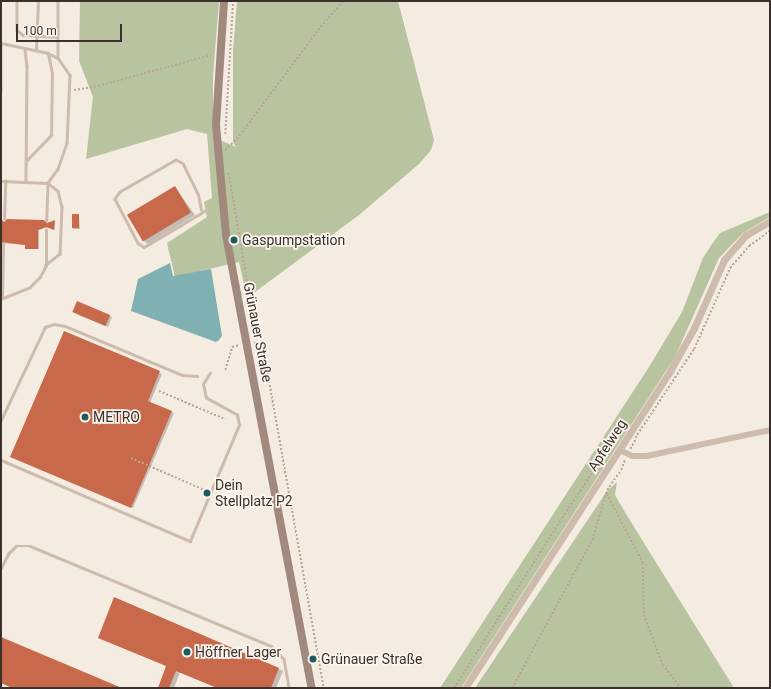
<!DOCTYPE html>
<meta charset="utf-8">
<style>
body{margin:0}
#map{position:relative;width:771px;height:689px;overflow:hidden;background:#f4ebe1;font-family:Roboto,sans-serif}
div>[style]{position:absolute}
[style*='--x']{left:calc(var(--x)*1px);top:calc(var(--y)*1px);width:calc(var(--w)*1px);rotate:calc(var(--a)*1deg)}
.green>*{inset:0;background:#b8c4a0}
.water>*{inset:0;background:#7fb0b2}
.shadow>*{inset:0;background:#0003}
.building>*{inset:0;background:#c8694b;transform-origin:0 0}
.path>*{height:1.5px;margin-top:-0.75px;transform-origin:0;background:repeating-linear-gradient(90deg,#b9a596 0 2px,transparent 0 4px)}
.service>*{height:2.5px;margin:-1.25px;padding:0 1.25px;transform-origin:1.25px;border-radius:1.25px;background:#cdbbac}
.minor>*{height:5.5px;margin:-2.75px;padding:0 2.75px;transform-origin:2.75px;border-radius:2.75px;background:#cdbbac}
.tertiary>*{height:7px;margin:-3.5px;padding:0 3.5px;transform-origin:3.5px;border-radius:3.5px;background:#cdbbac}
.secondary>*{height:8px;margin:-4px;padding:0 4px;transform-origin:4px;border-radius:4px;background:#a18a7d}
.dots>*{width:11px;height:11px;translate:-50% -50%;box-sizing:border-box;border:2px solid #fbf5ee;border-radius:50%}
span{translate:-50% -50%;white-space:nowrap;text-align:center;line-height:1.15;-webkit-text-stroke:3.5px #fbf5ee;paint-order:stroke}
.poi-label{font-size:14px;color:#3b302b}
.left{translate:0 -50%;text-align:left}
.street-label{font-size:14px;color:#3b302b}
.frame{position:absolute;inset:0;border:2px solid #3b302b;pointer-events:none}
.scale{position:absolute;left:16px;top:24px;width:106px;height:18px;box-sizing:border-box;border:2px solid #3b302b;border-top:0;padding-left:5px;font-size:12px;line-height:14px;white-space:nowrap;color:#3b302b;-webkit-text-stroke:3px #fbf5ee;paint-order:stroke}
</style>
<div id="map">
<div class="green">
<div style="clip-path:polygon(80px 1px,219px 1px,213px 76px,213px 137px,236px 147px,233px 142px,233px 51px,237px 1px,398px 1px,434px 140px,431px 150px,419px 164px,359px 215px,247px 298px,239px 262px,175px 277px,167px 243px,207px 217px,204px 202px,212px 198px,207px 134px,187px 129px,86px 159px,93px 97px,79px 61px)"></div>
<div style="clip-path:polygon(770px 212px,770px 217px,743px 233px,719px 258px,675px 357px,461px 688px,440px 688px,649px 367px,682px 312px,703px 258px,712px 244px,720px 233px)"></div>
<div style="clip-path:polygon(617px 482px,615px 495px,626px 514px,734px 688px,475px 688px,607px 491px)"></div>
</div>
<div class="water">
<div style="clip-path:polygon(170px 263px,173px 276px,211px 269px,222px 336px,219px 340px,216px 342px,131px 311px,138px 279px)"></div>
</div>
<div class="shadow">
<div style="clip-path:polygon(175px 187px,195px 215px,148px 244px,144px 241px)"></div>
<div style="clip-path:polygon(79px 215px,80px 229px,74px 229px,72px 228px)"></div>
<div style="clip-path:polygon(54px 221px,55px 230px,48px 227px,39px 230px,39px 249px,27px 249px,26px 245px,1px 243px,1px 222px,47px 224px)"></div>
<div style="clip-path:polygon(76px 314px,109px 316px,112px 317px,108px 327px)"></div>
<div style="clip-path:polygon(65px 332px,162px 374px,150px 403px,174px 413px,133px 508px,14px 458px)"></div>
<div style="clip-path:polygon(115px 598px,279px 669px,283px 671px,276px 688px,218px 688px,180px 672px,174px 688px,159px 688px,167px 666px)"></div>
</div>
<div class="building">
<div style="left:175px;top:186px;width:31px;height:56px;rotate:59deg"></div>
<div style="left:72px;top:214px;width:7px;height:14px"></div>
<div style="clip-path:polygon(1px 219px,4px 222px,7px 219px,44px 220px,47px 223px,55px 220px,54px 230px,46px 227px,38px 230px,38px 249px,25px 249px,25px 245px,1px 242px)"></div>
<div style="left:77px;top:301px;width:36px;height:12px;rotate:23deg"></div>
<div style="clip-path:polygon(64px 331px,160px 371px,148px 401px,172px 411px,131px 508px,10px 457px)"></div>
<div style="clip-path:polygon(114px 597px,279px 668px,271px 688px,217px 688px,176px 671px,169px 688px,158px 688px,166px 666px,98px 638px)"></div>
<div style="clip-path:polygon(1px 637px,122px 688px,12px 688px,1px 683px)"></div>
</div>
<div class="path">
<div style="--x:74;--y:90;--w:24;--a:-9"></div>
<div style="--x:98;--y:86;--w:117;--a:-15.3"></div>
<div style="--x:225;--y:134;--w:133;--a:-86.6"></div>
<div style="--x:225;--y:150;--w:16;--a:-43"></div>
<div style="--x:237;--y:139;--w:136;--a:-53.4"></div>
<div style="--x:318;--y:30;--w:38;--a:-49"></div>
<div style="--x:229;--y:173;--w:127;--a:80.5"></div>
<div style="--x:250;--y:298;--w:22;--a:68"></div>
<div style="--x:258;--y:318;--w:376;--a:79.9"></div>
<div style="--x:254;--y:343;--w:8;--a:-7"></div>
<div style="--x:225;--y:370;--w:24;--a:-73"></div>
<div style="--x:232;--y:347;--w:8;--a:-14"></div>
<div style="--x:159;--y:391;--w:72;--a:23"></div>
<div style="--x:635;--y:438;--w:107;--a:-56.5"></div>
<div style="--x:694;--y:349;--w:89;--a:-66"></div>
<div style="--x:730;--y:268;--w:29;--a:-49"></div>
<div style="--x:749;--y:246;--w:26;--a:-36"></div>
<div style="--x:630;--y:449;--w:12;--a:-59"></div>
<div style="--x:131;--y:458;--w:83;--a:23.5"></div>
<div style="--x:607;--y:494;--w:78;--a:62.4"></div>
<div style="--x:643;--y:563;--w:52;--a:88.9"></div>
<div style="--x:644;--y:615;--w:53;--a:69.2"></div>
<div style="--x:663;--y:665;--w:29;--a:52"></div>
<div style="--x:454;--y:688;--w:201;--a:-57.6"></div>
<div style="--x:562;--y:518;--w:101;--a:-56.3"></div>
<div style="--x:618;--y:434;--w:5;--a:-22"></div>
<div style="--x:512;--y:688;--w:168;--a:-61.6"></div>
<div style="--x:592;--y:540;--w:52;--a:-73.3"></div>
<div style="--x:607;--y:490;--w:24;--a:-55"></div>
<div style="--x:621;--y:470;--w:12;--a:-70"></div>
</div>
<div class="service">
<div style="--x:17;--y:1;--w:29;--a:90"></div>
<div style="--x:17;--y:30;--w:8;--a:40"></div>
<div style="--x:23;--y:35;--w:34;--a:3"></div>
<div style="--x:58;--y:1;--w:57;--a:90"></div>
<div style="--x:1;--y:43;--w:48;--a:12"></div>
<div style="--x:48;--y:53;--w:11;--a:27"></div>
<div style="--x:58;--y:58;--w:21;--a:55"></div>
<div style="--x:70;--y:75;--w:68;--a:92.5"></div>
<div style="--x:67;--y:143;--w:28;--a:109"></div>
<div style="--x:58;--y:169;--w:17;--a:126"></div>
<div style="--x:48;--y:183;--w:37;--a:92"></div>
<div style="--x:1;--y:45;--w:45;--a:90"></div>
<div style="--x:25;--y:50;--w:16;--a:83"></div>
<div style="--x:27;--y:66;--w:116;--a:90.5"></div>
<div style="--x:36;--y:50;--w:49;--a:-87.7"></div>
<div style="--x:27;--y:160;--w:35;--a:-46"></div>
<div style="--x:51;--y:135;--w:61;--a:-89.1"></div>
<div style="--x:52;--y:74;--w:21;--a:-101"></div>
<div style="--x:1;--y:181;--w:47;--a:2.4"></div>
<div style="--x:48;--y:183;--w:13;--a:39"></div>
<div style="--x:58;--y:191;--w:16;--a:76"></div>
<div style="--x:62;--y:207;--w:47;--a:92.4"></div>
<div style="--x:60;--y:254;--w:18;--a:142"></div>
<div style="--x:201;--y:210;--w:15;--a:-101"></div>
<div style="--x:198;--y:195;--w:34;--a:-116"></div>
<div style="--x:183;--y:164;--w:8;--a:-150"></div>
<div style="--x:176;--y:160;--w:64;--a:150.3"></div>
<div style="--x:120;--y:192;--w:9;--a:126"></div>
<div style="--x:115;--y:199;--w:50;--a:62.4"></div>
<div style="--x:138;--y:243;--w:7;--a:34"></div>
<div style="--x:144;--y:247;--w:72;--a:-30.8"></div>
<div style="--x:4;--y:219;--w:38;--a:-88"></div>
<div style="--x:2;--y:298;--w:54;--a:-88.9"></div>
<div style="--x:1;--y:299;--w:31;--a:-22"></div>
<div style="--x:30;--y:287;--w:14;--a:-45"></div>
<div style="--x:40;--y:277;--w:13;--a:-63"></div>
<div style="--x:46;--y:265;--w:35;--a:-90"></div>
<div style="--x:1;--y:420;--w:103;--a:-64.7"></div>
<div style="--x:45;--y:327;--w:9;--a:-18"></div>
<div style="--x:54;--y:324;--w:11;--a:10"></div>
<div style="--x:65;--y:326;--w:127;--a:22.7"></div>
<div style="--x:182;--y:375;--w:15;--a:4"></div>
<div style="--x:1;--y:460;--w:206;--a:23.2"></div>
<div style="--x:190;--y:541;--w:126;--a:-67.1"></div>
<div style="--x:239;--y:425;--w:10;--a:-101"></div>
<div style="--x:237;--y:415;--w:35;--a:-151"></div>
<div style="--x:206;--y:398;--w:14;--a:-102"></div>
<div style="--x:203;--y:384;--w:13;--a:-58"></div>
<div style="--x:1;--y:568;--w:16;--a:-63"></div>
<div style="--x:8;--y:554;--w:11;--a:-45"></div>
<div style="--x:16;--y:546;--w:14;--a:0"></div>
<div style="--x:30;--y:546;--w:261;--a:22.5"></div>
<div style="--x:271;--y:646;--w:18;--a:45"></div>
<div style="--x:284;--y:659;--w:29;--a:80"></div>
</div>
<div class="minor">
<div style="--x:620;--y:450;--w:14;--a:25"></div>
<div style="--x:633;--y:456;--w:14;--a:0"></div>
<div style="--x:647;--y:456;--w:126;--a:-11.9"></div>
</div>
<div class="tertiary">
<div style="--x:465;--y:688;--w:378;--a:-57.1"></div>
<div style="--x:670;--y:371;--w:49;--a:-60.8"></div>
<div style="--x:694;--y:328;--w:74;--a:-66.2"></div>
<div style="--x:724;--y:260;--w:33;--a:-49"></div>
<div style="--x:746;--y:235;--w:28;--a:-30"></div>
</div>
<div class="secondary">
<div style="--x:224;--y:1;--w:124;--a:93.7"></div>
<div style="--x:216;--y:125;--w:110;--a:84.8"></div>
<div style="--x:226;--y:235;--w:461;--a:79.3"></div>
</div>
<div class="dots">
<div style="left:234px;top:240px;background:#1f5a5e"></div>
<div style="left:85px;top:417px;background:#1f5a5e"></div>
<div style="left:207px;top:493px;background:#1f5a5e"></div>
<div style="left:187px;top:652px;background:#1f5a5e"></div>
<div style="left:313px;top:659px;background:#1f5a5e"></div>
</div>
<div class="poi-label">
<span class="left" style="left:242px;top:240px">Gaspumpstation</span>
<span class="left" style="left:93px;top:417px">METRO</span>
<span class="left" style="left:215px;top:493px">Dein<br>Stellplatz P2</span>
<span class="left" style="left:195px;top:652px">Höffner Lager</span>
<span class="left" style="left:321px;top:659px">Grünauer Straße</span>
</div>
<div class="street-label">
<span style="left:258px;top:332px;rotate:79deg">Grünauer Straße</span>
<span style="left:607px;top:445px;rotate:-57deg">Apfelweg</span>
</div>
<div class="frame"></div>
<div class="scale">100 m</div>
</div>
